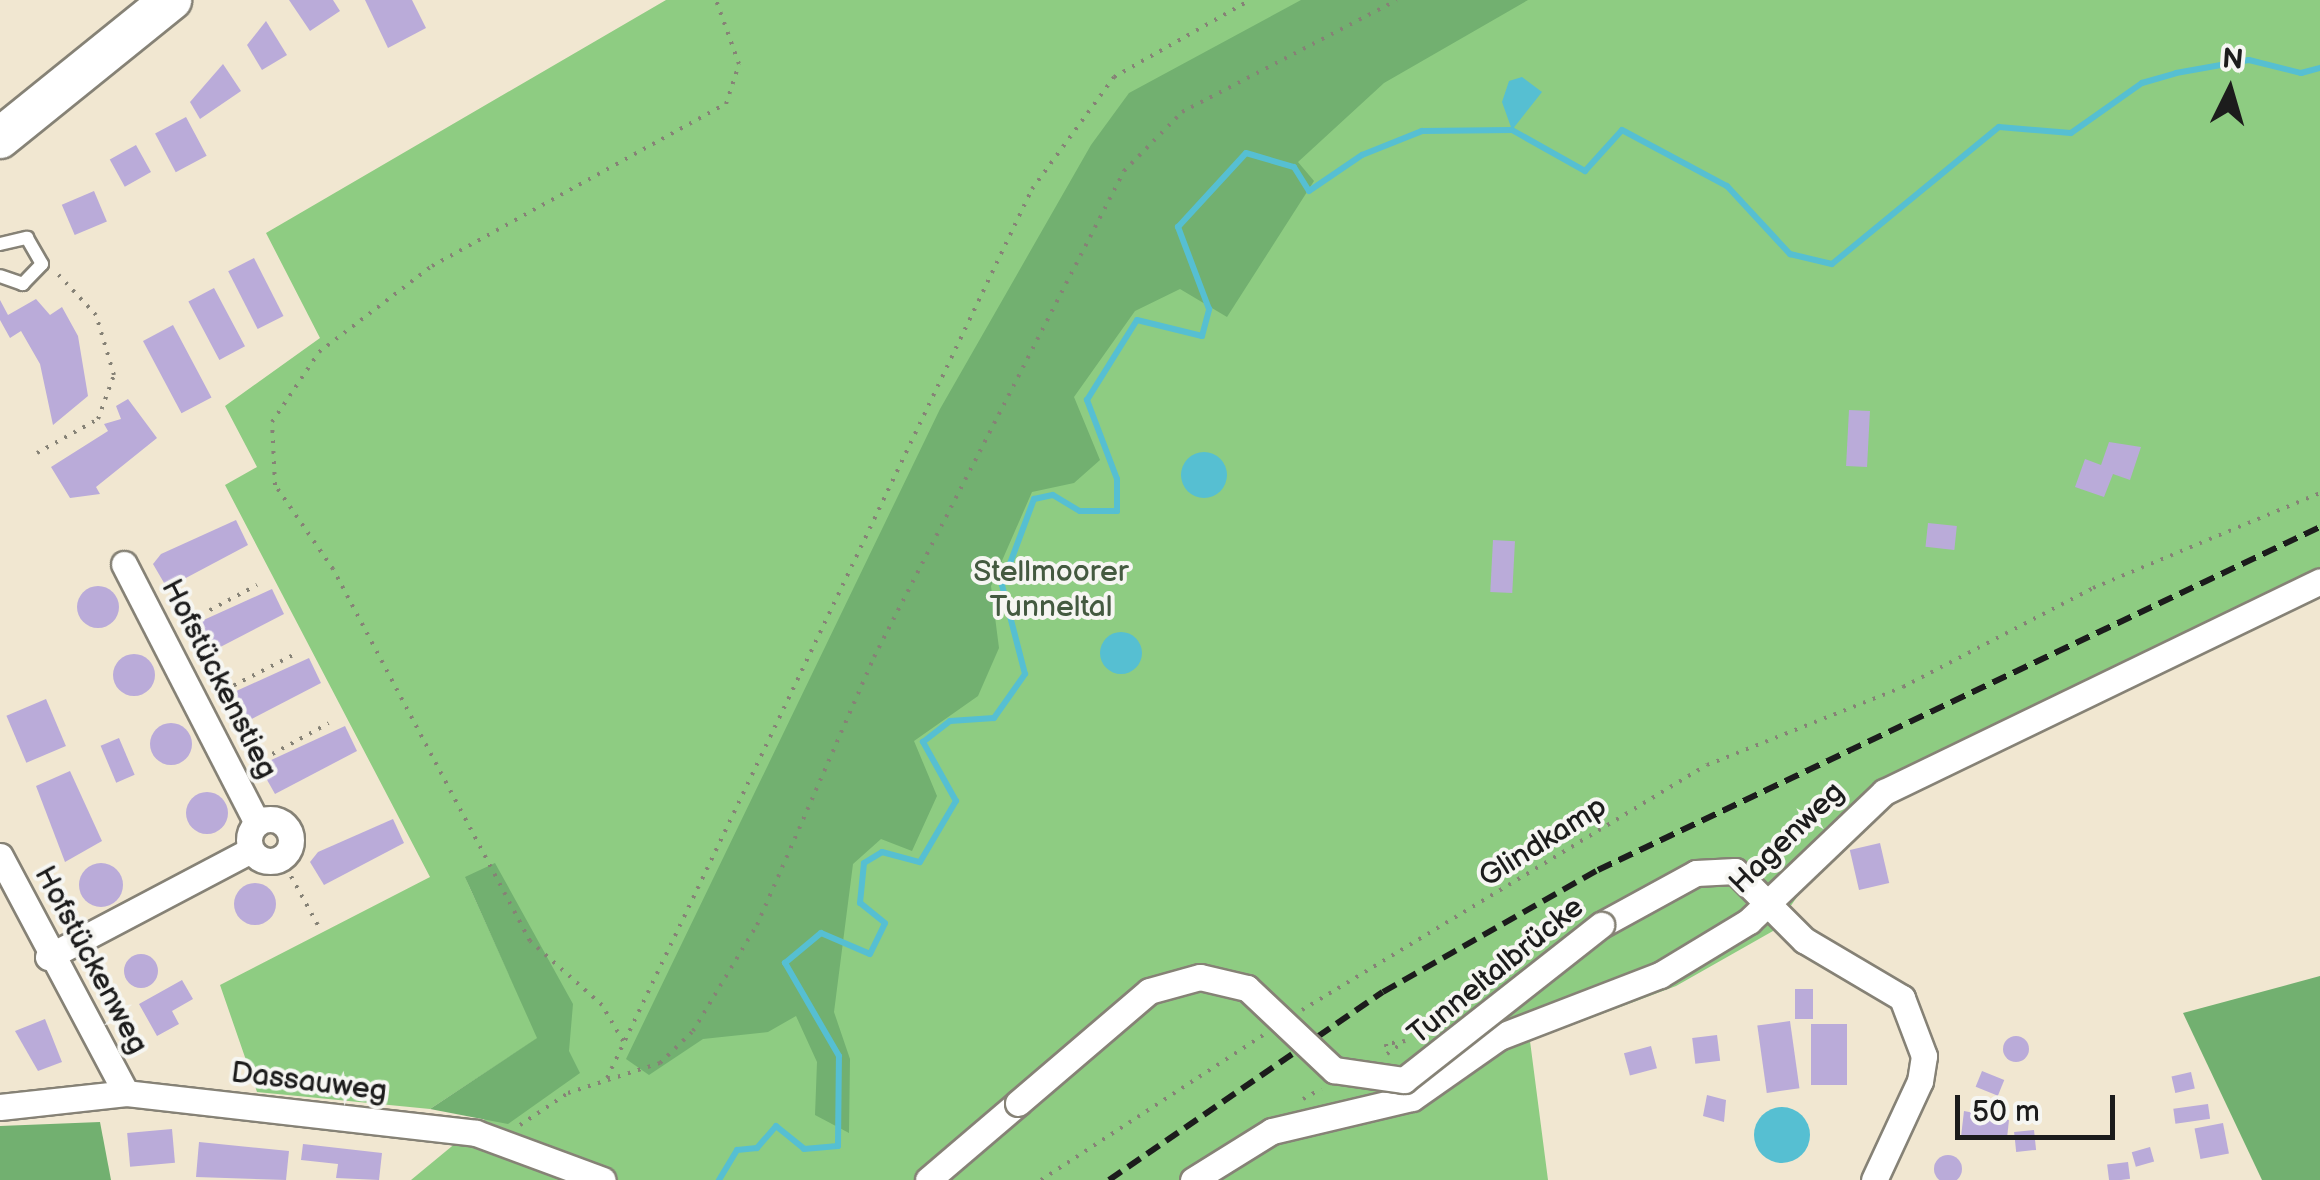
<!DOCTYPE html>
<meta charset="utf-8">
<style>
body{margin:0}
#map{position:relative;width:2320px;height:1180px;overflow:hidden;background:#f1e7d1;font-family:"Balsamiq Sans",sans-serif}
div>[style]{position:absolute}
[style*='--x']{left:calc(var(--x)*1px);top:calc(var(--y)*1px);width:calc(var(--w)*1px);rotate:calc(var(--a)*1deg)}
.green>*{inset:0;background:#8ecc82}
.forest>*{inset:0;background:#72b070}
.water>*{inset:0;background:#56bfd2}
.round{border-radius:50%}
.stream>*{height:6px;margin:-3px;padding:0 3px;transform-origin:3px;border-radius:3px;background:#56bfd2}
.building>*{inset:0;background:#baabd9;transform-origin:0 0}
.path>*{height:4px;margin-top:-2px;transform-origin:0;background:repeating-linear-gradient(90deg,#868276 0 2.5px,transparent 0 10.5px)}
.roads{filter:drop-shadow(2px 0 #868276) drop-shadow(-2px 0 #868276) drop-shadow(0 2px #868276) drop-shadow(0 -2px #868276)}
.lane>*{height:12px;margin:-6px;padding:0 6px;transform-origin:6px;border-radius:6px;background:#fff}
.street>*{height:25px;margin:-12.5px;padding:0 12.5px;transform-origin:12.5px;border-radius:12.5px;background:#fff}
.street>.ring{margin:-12.5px;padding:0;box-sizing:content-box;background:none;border:25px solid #fff;border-radius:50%}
.primary>*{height:40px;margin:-20px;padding:0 20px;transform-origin:20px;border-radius:20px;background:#fff}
.rail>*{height:6px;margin-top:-3px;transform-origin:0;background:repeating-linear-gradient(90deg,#1c1c1c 0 15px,transparent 0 23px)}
.bridges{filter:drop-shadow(2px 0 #868276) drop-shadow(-2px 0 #868276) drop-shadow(0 2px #868276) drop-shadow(0 -2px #868276)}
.street-bridge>*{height:25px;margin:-12.5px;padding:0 12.5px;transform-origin:12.5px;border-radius:12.5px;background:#fff}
span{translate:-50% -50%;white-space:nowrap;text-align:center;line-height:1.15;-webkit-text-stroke:8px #f6f6f2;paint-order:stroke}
.park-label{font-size:30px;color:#445a40}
.street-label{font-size:30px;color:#1c1c1c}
.north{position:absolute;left:2180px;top:40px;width:100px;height:100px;-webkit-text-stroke:8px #f6f6f2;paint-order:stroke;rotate:5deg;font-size:28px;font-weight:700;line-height:40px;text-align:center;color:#1c1c1c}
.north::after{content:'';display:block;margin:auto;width:35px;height:45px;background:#1c1c1c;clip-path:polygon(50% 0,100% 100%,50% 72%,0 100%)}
.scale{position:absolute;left:1955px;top:1095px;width:160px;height:45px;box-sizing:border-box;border:5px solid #1c1c1c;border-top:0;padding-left:12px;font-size:30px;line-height:35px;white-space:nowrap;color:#1c1c1c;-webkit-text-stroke:8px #f6f6f2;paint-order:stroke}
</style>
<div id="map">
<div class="green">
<div style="clip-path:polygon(666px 0,2320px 0,2320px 597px,1898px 795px,1833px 846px,1773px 931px,1676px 986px,1530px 1041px,1548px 1180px,411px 1180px,555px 1061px,465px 877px,538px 1038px,430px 1109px,257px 1092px,220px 985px,430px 877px,225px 485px,257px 467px,225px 406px,320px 338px,266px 233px)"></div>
</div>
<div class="forest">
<div style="clip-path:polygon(1301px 0,1528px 0,1384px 83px,1298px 162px,1314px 181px,1227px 317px,1180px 289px,1135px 311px,1074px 397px,1100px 460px,1074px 483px,1032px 492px,991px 586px,999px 648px,978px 696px,914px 741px,937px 796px,912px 851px,881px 839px,853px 864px,834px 1012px,850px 1059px,849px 1133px,815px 1115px,817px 1062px,796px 1016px,768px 1032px,703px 1039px,649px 1075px,626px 1059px,940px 409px,1091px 145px,1129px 93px)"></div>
<div style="clip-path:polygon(495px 863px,573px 1004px,569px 1051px,580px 1073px,508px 1124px,430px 1109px,537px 1038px,465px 877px)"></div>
<div style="clip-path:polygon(2320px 976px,2320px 1180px,2262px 1180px,2183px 1013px)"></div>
<div style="clip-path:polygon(100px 1122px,111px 1180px,0 1180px,0 1126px)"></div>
</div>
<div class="water">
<div style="clip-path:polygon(1522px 77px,1542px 92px,1512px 130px,1502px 102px,1509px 81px)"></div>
<div class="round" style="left:1181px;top:452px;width:46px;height:46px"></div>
<div class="round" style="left:1100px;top:632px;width:42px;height:42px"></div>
<div class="round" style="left:1754px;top:1107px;width:56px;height:56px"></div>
</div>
<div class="stream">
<div style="--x:719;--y:1180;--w:35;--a:-59"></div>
<div style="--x:737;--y:1150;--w:20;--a:-6"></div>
<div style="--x:757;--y:1148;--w:29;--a:-49"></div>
<div style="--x:776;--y:1126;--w:36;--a:39"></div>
<div style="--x:804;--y:1149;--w:34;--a:-5"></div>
<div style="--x:838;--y:1146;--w:90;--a:-89.4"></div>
<div style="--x:839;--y:1056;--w:108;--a:-120.1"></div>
<div style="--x:785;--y:963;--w:47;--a:-39.8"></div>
<div style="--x:821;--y:933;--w:53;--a:23.2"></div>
<div style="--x:870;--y:954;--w:34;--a:-64"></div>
<div style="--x:885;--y:923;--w:32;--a:-141"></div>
<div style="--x:860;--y:903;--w:40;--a:-84.3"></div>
<div style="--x:864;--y:863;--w:21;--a:-31"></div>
<div style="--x:882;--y:852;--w:39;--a:15"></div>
<div style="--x:920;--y:862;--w:71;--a:-59.5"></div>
<div style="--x:956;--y:801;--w:68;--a:-119.2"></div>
<div style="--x:923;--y:742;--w:34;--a:-38"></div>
<div style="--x:950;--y:721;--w:44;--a:-3.9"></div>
<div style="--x:994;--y:718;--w:54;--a:-54.8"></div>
<div style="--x:1025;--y:674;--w:92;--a:-104.5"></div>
<div style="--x:1002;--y:585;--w:92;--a:-69.6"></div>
<div style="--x:1034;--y:499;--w:19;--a:-12"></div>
<div style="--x:1053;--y:495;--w:31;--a:31"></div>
<div style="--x:1080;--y:511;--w:37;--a:0"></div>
<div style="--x:1117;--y:511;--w:32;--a:-90"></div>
<div style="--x:1117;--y:479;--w:85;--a:-110.8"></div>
<div style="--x:1087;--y:400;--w:94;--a:-58"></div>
<div style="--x:1137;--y:320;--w:67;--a:13.8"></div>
<div style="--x:1202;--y:336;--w:28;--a:-75"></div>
<div style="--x:1209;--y:309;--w:88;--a:-110.7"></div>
<div style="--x:1178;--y:227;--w:100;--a:-47.4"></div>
<div style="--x:1246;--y:153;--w:50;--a:16.3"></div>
<div style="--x:1294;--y:167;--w:28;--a:58"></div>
<div style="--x:1309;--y:191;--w:64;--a:-34.2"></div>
<div style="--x:1362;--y:155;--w:65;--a:-21.8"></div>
<div style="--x:1422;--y:131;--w:90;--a:-0.6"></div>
<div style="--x:1512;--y:130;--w:84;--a:29.3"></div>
<div style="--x:1585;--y:171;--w:55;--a:-47.9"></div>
<div style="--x:1622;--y:130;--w:119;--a:28.1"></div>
<div style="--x:1727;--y:186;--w:93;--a:47.2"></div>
<div style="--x:1790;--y:254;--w:43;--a:13.4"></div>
<div style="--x:1832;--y:264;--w:216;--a:-39.4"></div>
<div style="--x:1999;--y:127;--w:72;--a:4.8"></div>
<div style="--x:2071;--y:133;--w:87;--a:-35.2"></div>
<div style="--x:2142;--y:83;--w:35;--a:-16"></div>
<div style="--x:2176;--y:73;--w:74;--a:-10.1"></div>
<div style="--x:2249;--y:60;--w:54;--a:14"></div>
<div style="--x:2301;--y:73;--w:20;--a:-15"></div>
</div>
<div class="building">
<div style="clip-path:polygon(289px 0,333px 0,340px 11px,310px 31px)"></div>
<div style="clip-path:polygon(365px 0,412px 0,426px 28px,388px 48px)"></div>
<div style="clip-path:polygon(266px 21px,287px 55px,262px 70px,247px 45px)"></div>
<div style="clip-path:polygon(223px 64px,241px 91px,200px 119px,190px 102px)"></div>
<div style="left:186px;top:117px;width:44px;height:35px;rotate:62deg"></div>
<div style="left:136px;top:145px;width:31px;height:30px;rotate:61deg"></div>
<div style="left:94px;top:191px;width:33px;height:35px;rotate:67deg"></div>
<div style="left:254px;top:258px;width:65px;height:29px;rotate:63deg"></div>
<div style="left:214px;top:288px;width:66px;height:29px;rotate:62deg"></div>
<div style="clip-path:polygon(36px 299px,50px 315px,62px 307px,78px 336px,88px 396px,53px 425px,40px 364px,21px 331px,10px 338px,0 320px,0 300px,8px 315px)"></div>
<div style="left:173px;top:325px;width:82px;height:34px;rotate:62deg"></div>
<div style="clip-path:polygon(128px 399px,157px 438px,96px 487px,100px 494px,70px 498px,51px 467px,108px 431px,104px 424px,121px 419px,116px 406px)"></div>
<div style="left:1849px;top:410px;width:21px;height:56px;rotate:3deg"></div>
<div style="clip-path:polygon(2109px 442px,2141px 447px,2130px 480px,2113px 474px,2104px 497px,2075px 487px,2085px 459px,2101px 465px)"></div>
<div style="clip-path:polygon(236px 520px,248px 545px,167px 588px,153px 564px,161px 554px)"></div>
<div style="left:1928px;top:523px;width:29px;height:24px;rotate:6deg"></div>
<div style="left:1493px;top:540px;width:22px;height:52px;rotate:3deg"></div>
<div class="round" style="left:77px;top:586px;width:42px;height:42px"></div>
<div style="clip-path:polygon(272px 589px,284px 614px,203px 656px,189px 633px,197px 623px)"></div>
<div class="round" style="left:113px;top:654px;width:42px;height:42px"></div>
<div style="clip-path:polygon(309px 658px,321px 683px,240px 725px,226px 702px,234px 692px)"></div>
<div style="left:46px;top:699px;width:51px;height:43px;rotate:67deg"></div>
<div class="round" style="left:150px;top:723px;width:42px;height:42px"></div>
<div style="clip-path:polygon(345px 726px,357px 751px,275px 794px,262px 771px,269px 761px)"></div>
<div style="left:119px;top:738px;width:40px;height:20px;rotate:67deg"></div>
<div style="clip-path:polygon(70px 771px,102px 841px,65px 862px,36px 786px)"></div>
<div class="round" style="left:186px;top:792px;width:42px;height:42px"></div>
<div style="clip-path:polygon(393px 819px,404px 843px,324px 885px,310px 862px,318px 852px)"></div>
<div style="left:1880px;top:843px;width:41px;height:31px;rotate:77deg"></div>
<div class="round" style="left:79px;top:863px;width:44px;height:44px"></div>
<div class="round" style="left:234px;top:883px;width:42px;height:42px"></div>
<div class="round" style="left:124px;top:954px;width:34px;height:34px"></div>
<div style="clip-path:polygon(182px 980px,193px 999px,172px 1011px,179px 1024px,157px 1036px,139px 1004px)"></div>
<div style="left:1795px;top:989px;width:18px;height:30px"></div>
<div style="clip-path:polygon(45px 1019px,62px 1062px,38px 1071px,15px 1031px)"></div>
<div style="left:1790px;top:1021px;width:68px;height:33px;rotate:82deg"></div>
<div style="left:1847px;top:1024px;width:61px;height:36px;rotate:90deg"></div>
<div style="left:1717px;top:1035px;width:26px;height:25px;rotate:83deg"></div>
<div class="round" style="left:2003px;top:1036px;width:26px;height:26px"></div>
<div style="left:1651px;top:1046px;width:23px;height:28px;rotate:75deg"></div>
<div style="left:1982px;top:1071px;width:24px;height:17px;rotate:22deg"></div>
<div style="left:2191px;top:1072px;width:17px;height:20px;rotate:77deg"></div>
<div style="clip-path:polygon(1707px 1095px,1726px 1100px,1724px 1122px,1703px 1116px)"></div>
<div style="left:2208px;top:1104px;width:15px;height:35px;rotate:82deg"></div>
<div style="clip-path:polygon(1964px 1111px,2009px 1120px,2007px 1138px,1961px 1137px)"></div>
<div style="left:2223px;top:1123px;width:31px;height:29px;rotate:79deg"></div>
<div style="left:172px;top:1129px;width:34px;height:45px;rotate:85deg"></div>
<div style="left:2034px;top:1130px;width:20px;height:20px;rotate:84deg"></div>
<div style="clip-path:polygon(199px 1142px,289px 1151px,286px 1180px,196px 1177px)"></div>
<div style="clip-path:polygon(303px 1144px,382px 1153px,379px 1180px,336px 1178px,338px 1164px,301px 1160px)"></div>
<div style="left:2150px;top:1147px;width:15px;height:19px;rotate:74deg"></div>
<div class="round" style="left:1934px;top:1155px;width:28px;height:28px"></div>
<div style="left:2128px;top:1162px;width:17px;height:21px;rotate:83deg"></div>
</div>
<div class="path">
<div style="--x:37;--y:453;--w:70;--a:-29.1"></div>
<div style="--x:98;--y:419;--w:47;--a:-70"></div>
<div style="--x:114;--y:375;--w:63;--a:-106.7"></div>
<div style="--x:96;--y:315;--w:60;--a:-133"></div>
<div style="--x:182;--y:625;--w:85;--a:-28.1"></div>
<div style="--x:215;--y:695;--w:90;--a:-27.1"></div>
<div style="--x:254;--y:764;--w:85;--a:-28.7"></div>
<div style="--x:281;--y:858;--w:81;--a:61.2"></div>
<div style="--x:1302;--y:1010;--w:473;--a:-31.2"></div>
<div style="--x:1707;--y:765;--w:211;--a:-21.7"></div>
<div style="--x:1903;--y:687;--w:214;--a:-27.5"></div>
<div style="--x:2093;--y:588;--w:246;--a:-22.7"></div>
<div style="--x:623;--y:1041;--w:42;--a:-120.3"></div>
<div style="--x:602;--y:1005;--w:96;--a:-138.4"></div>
<div style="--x:530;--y:941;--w:421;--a:-117.9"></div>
<div style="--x:333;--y:569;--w:102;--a:-124.6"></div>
<div style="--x:275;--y:485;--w:63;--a:-92.7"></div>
<div style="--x:272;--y:422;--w:84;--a:-56.1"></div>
<div style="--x:319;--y:352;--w:142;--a:-37.3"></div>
<div style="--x:432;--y:266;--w:336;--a:-28.9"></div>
<div style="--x:726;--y:104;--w:42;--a:-72"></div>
<div style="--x:739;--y:64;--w:68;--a:-109.8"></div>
<div style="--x:1387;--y:1054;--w:22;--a:-36"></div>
<div style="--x:1405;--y:1041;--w:19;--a:171"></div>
<div style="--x:1386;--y:1044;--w:10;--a:84"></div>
<div style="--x:607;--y:1078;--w:985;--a:-64.45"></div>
<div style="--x:1032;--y:189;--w:139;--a:-53.8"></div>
<div style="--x:1114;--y:77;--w:156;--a:-29.5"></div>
<div style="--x:1303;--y:1099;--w:21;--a:-29"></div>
<div style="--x:520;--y:1125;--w:58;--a:-33.7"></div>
<div style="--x:568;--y:1093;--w:97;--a:-18.1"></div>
<div style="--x:660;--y:1063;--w:46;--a:-44.1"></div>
<div style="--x:693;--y:1031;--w:124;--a:-58.9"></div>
<div style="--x:757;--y:925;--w:292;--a:-66.4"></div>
<div style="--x:874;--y:657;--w:547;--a:-62.78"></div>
<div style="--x:1124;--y:171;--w:83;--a:-45.5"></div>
<div style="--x:1182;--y:112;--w:242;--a:-27.5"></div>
<div style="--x:1041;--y:1180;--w:267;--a:-33.1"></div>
</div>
<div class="roads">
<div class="lane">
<div style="--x:0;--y:244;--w:28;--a:-13"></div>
<div style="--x:27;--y:238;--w:30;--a:60"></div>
<div style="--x:42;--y:264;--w:28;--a:134"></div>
<div style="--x:23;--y:284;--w:24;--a:-161"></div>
</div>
<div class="street">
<div style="--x:124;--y:564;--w:291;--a:62.8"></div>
<div class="ring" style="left:249px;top:819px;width:17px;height:17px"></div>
<div style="--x:0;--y:856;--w:268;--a:62"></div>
<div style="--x:1601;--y:925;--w:108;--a:-28.7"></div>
<div style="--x:1696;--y:873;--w:39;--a:-3"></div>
<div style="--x:1735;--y:871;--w:98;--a:45"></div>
<div style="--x:1804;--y:940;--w:114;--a:30.6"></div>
<div style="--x:1902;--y:998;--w:62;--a:69.2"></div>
<div style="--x:1924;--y:1056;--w:25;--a:99"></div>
<div style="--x:1920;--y:1081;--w:109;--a:114.9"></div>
<div style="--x:48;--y:957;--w:229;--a:-27.8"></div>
<div style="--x:0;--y:1107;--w:127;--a:-6.3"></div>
<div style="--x:126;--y:1093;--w:352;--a:6.5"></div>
<div style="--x:476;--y:1133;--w:135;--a:20.3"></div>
<div style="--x:928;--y:1180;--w:118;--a:-40.5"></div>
<div style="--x:1193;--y:1180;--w:93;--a:-31.8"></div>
<div style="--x:1272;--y:1131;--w:144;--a:-13.3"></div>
<div style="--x:1412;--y:1098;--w:106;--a:-35"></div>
<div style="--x:1499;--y:1037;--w:173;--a:-21.1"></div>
<div style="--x:1660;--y:975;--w:104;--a:-31.2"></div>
<div style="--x:1749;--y:921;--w:187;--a:-43.7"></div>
<div style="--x:1884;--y:792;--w:484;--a:-25.8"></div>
</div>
<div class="primary">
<div style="--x:0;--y:138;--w:220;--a:-38.9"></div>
</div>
</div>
<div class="rail">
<div style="--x:1109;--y:1180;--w:332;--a:-34.5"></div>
<div style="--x:1383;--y:992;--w:247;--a:-29.6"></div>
<div style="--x:1598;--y:870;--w:799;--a:-25.41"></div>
</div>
<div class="bridges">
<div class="street-bridge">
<div style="--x:1018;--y:1103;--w:172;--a:-40.5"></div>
<div style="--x:1149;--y:991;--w:53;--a:-15.4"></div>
<div style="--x:1200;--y:977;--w:48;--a:13.2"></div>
<div style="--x:1247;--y:988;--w:120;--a:43.3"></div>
<div style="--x:1334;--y:1070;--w:71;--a:8.1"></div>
<div style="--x:1404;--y:1080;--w:251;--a:-38.2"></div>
</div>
</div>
<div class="park-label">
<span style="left:1051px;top:589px">Stellmoorer<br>Tunneltal</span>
</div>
<div class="street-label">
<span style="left:219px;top:679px;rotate:63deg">Hofstückenstieg</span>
<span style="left:1787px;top:838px;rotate:-44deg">Hagenweg</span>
<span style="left:1543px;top:842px;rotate:-32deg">Glindkamp</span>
<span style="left:91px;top:960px;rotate:62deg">Hofstückenweg</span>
<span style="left:1496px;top:971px;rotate:-39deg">Tunneltalbrücke</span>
<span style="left:309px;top:1082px;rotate:7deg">Dassauweg</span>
</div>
<div class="north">N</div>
<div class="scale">50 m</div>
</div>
